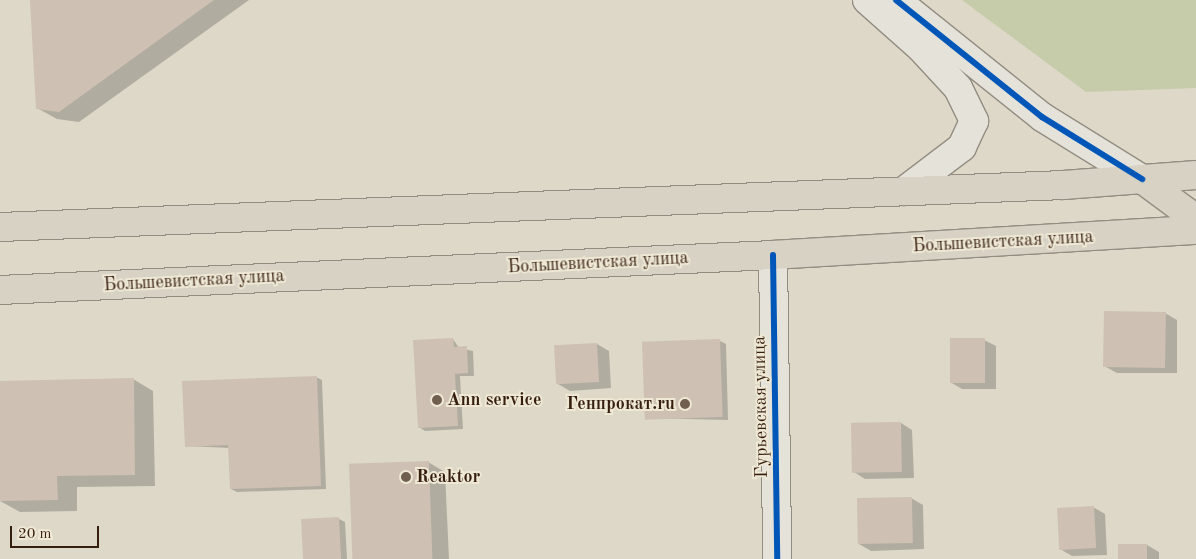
<!DOCTYPE html>
<meta charset="utf-8">
<style>
body{margin:0}
#map{position:relative;width:1196px;height:559px;overflow:hidden;background:#ddd8c7;font-family:"Old Standard TT",serif}
div>[style]{position:absolute}
[style*='--x']{left:calc(var(--x)*1px);top:calc(var(--y)*1px);width:calc(var(--w)*1px);rotate:calc(var(--a)*1deg)}
.green>*{inset:0;background:#c6cbaa}
.shadow>*{inset:0;background:#0003}
.building>*{inset:0;background:#cec0b3;transform-origin:0 0}
.roads{filter:drop-shadow(1px 0 #928c81) drop-shadow(-1px 0 #928c81) drop-shadow(0 1px #928c81) drop-shadow(0 -1px #928c81)}
.minor>*{height:28px;margin:-14px;padding:0 14px;transform-origin:14px;border-radius:14px;background:#e5e2da}
.major>*{height:28px;margin:-14px;padding:0 14px;transform-origin:14px;border-radius:14px;background:#d8d2c5}
.highway>*{height:28px;margin:-14px;padding:0 14px;transform-origin:14px;border-radius:14px;background:#d8d2c5}
.cycleway>*{height:6px;margin:-3px;padding:0 3px;transform-origin:3px;border-radius:3px;background:#0057b8}
.dots>*{width:14px;height:14px;translate:-50% -50%;box-sizing:border-box;border:2px solid #eee8d5;border-radius:50%}
span{translate:-50% -50%;white-space:nowrap;text-align:center;line-height:1.15;-webkit-text-stroke:4px #eee8d5;paint-order:stroke}
.street-label{font-size:18px;color:#361e0f}
.poi-label{font-size:18px;color:#361e0f;font-weight:700}
.left{translate:0 -50%;text-align:left}
.right{translate:-100% -50%;text-align:right}
.scale{position:absolute;left:10px;top:526px;width:89px;height:22px;box-sizing:border-box;border:2px solid #361e0f;border-top:0;padding-left:6px;font-size:15px;line-height:18px;white-space:nowrap;color:#361e0f;-webkit-text-stroke:4px #eee8d5;paint-order:stroke}
</style>
<div id="map">
<div class="green">
<div style="clip-path:polygon(962px 0,1196px 0,1196px 88px,1086px 92px)"></div>
</div>
<div class="shadow">
<div style="clip-path:polygon(31px 0,249px 0,79px 122px,57px 119px,37px 108px)"></div>
<div style="clip-path:polygon(1165px 313px,1177px 320px,1177px 373px,1117px 373px,1106px 367px)"></div>
<div style="clip-path:polygon(453px 339px,459px 348px,473px 351px,474px 376px,460px 376px,463px 429px,425px 431px,419px 427px)"></div>
<div style="clip-path:polygon(984px 340px,996px 346px,996px 389px,962px 389px,950px 382px)"></div>
<div style="clip-path:polygon(720px 341px,726px 344px,728px 420px,645px 418px)"></div>
<div style="clip-path:polygon(597px 344px,609px 351px,611px 388px,570px 391px,558px 384px)"></div>
<div style="clip-path:polygon(316px 377px,322px 380px,326px 489px,237px 492px,231px 489px,230px 448px,186px 446px)"></div>
<div style="clip-path:polygon(133px 379px,153px 391px,155px 486px,77px 487px,77px 511px,20px 512px,0 501px,0 382px)"></div>
<div style="clip-path:polygon(901px 423px,912px 430px,914px 478px,865px 479px,854px 472px)"></div>
<div style="clip-path:polygon(428px 462px,445px 472px,449px 559px,355px 559px)"></div>
<div style="clip-path:polygon(911px 498px,923px 505px,924px 549px,871px 551px,859px 544px)"></div>
<div style="clip-path:polygon(1093px 507px,1105px 514px,1107px 555px,1072px 556px,1060px 549px)"></div>
<div style="clip-path:polygon(339px 519px,345px 522px,347px 559px,305px 559px)"></div>
<div style="clip-path:polygon(1147px 545px,1159px 552px,1159px 559px,1120px 559px)"></div>
</div>
<div class="building">
<div style="clip-path:polygon(30px 0,214px 0,59px 112px,36px 109px)"></div>
<div style="left:1104px;top:311px;width:62px;height:56px;rotate:1deg"></div>
<div style="clip-path:polygon(453px 338px,454px 347px,467px 346px,468px 373px,455px 374px,458px 426px,418px 428px,413px 340px)"></div>
<div style="left:950px;top:338px;width:35px;height:45px"></div>
<div style="left:720px;top:339px;width:78px;height:78px;rotate:88deg"></div>
<div style="left:597px;top:343px;width:39px;height:43px;rotate:87deg"></div>
<div style="clip-path:polygon(317px 376px,321px 486px,230px 489px,228px 445px,185px 447px,182px 381px)"></div>
<div style="clip-path:polygon(134px 378px,135px 475px,57px 476px,58px 500px,0 501px,0 381px)"></div>
<div style="left:901px;top:422px;width:50px;height:50px;rotate:89deg"></div>
<div style="left:429px;top:461px;width:98px;height:80px;rotate:88deg"></div>
<div style="left:912px;top:497px;width:46px;height:55px;rotate:89deg"></div>
<div style="left:1094px;top:506px;width:42px;height:37px;rotate:87deg"></div>
<div style="left:339px;top:517px;width:42px;height:38px;rotate:87deg"></div>
<div style="left:1147px;top:544px;width:15px;height:29px;rotate:90deg"></div>
</div>
<div class="roads">
<div class="minor">
<div style="--x:867;--y:0;--w:72;--a:41.6"></div>
<div style="--x:921;--y:48;--w:54;--a:47.2"></div>
<div style="--x:958;--y:88;--w:37;--a:64"></div>
<div style="--x:974;--y:121;--w:29;--a:115"></div>
<div style="--x:962;--y:147;--w:73;--a:142.8"></div>
<div style="--x:896;--y:0;--w:187;--a:38.7"></div>
<div style="--x:1042;--y:117;--w:118;--a:31.8"></div>
<div style="--x:773;--y:255;--w:304;--a:89.2"></div>
</div>
<div class="major">
<div style="--x:1142;--y:179;--w:67;--a:36.5"></div>
</div>
<div class="highway">
<div style="--x:0;--y:227;--w:1065;--a:-2.26"></div>
<div style="--x:1064;--y:185;--w:132;--a:-4.3"></div>
<div style="--x:0;--y:290;--w:774;--a:-2.59"></div>
<div style="--x:773;--y:255;--w:424;--a:-3.4"></div>
</div>
</div>
<div class="cycleway">
<div style="--x:896;--y:0;--w:187;--a:38.7"></div>
<div style="--x:1042;--y:117;--w:118;--a:31.8"></div>
<div style="--x:773;--y:255;--w:304;--a:89.2"></div>
</div>
<div class="dots">
<div style="left:437px;top:400px;background:#705f4f"></div>
<div style="left:685px;top:404px;background:#705f4f"></div>
<div style="left:406px;top:477px;background:#705f4f"></div>
</div>
<div class="street-label">
<span style="left:1003px;top:242px;rotate:-3deg">Большевистская улица</span>
<span style="left:598px;top:263px;rotate:-3deg">Большевистская улица</span>
<span style="left:194px;top:281px;rotate:-3deg">Большевистская улица</span>
<span style="left:761px;top:407px;rotate:-91deg">Гурьевская улица</span>
</div>
<div class="poi-label">
<span class="left" style="left:447px;top:400px">Ann service</span>
<span class="right" style="left:675px;top:404px">Генпрокат.ru</span>
<span class="left" style="left:416px;top:477px">Reaktor</span>
</div>
<div class="scale">20 m</div>
</div>
